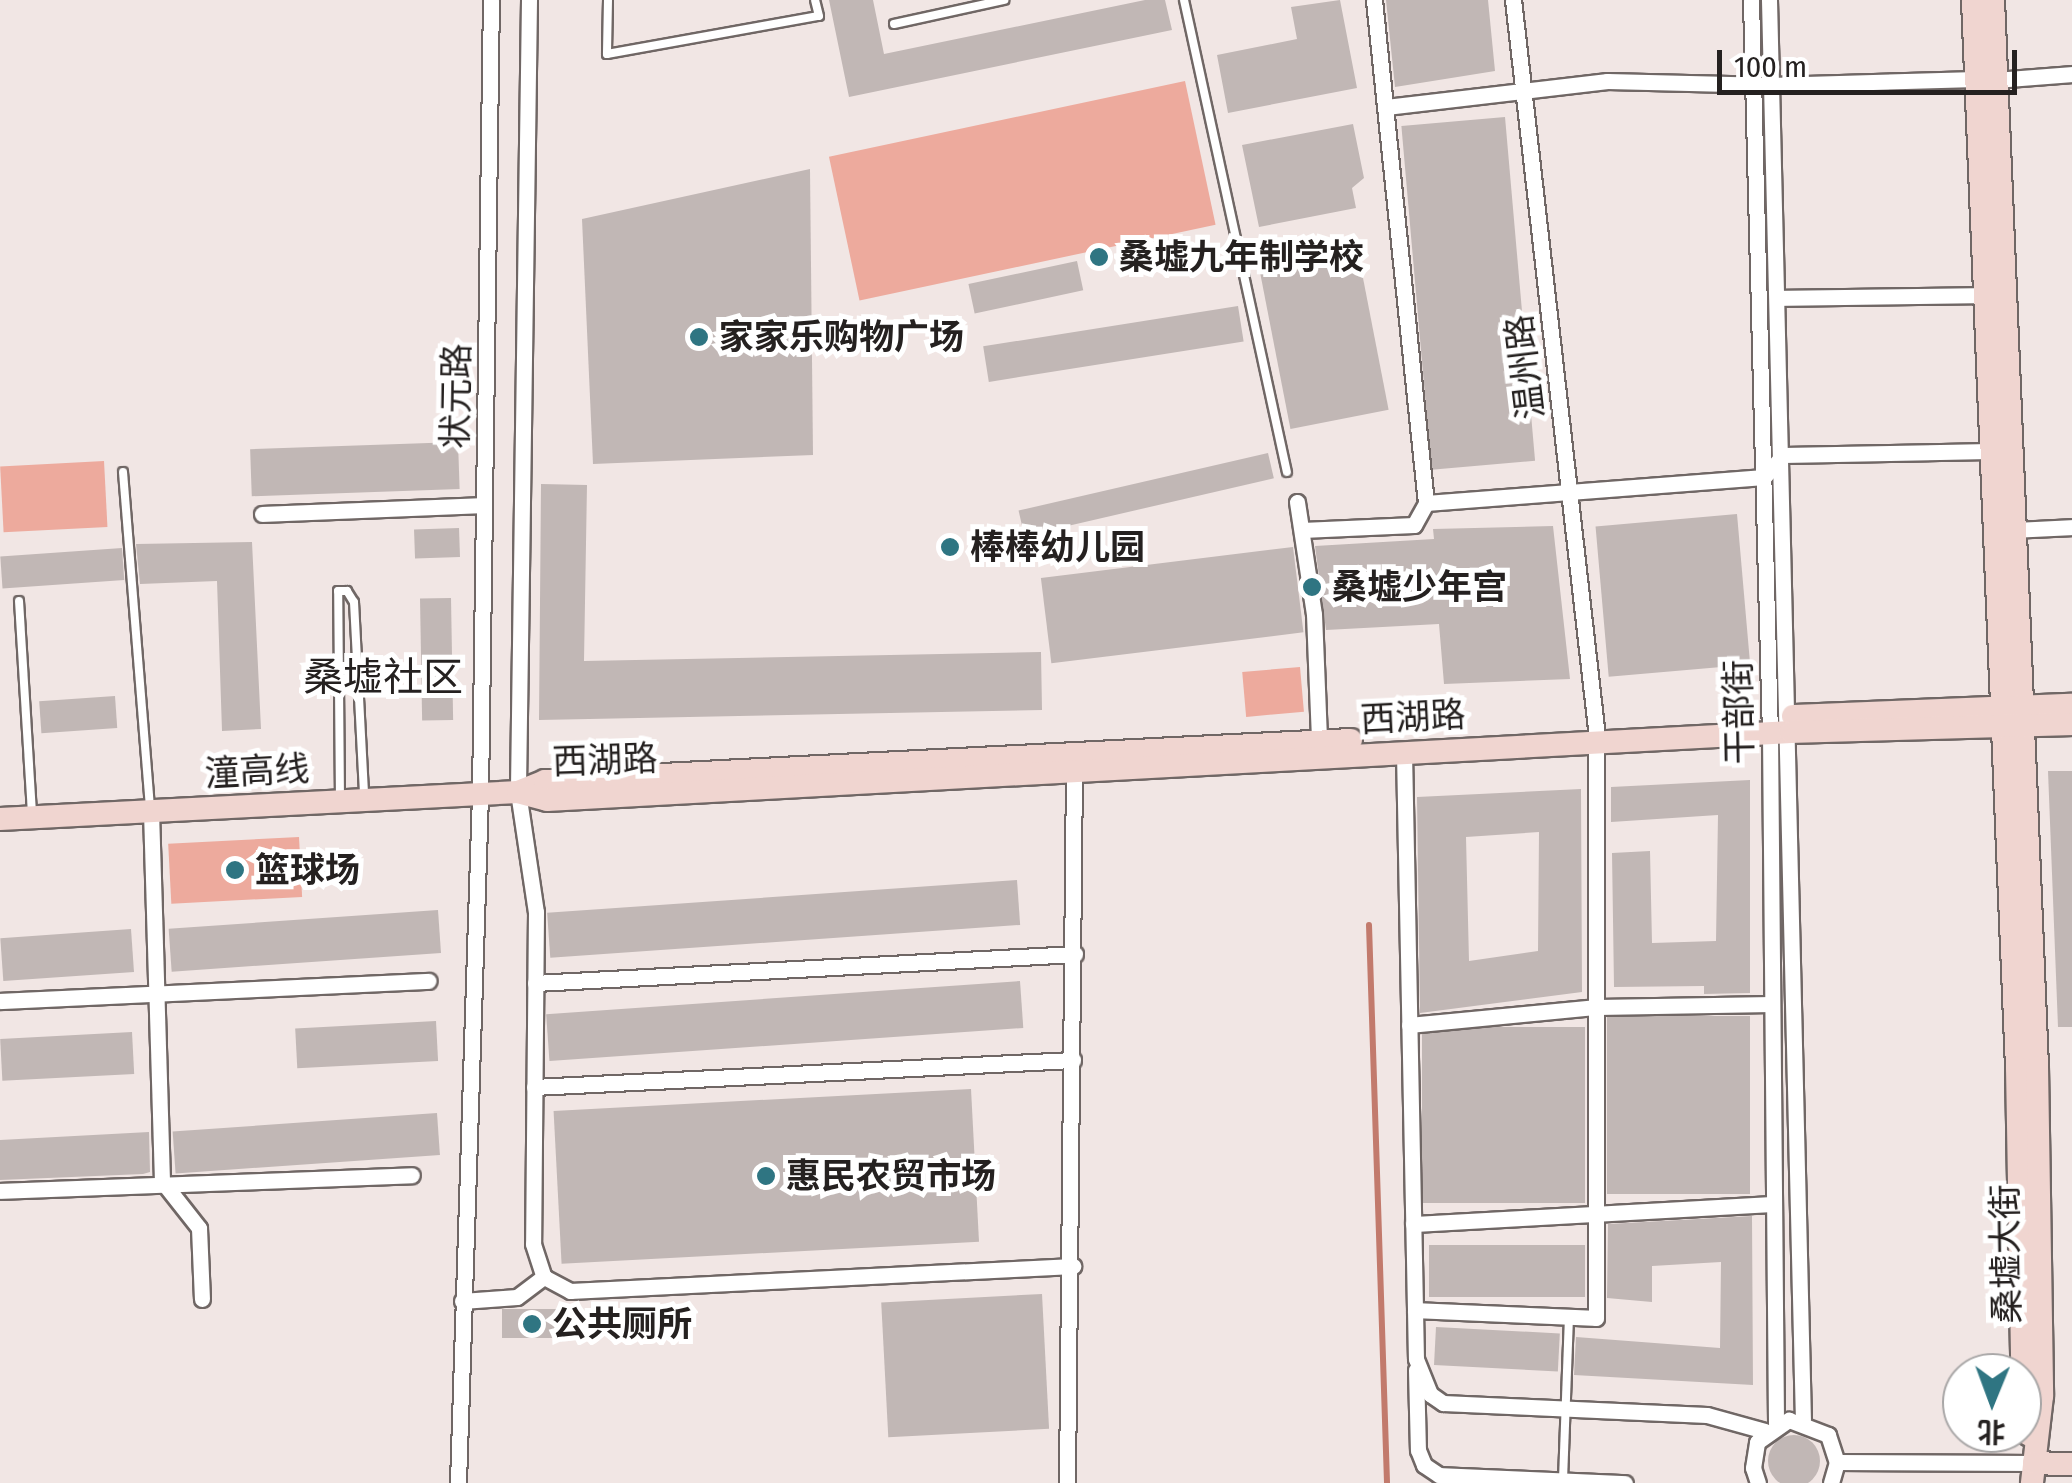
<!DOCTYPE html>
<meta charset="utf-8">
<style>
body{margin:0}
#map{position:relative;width:2072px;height:1483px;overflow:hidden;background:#f1e6e4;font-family:"Fira Sans Condensed","Noto Sans SC",sans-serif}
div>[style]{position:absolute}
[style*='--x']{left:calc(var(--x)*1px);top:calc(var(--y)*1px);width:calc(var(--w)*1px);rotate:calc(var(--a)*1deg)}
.green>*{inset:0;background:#edaa9d;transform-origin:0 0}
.stream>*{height:6px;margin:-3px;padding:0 3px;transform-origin:3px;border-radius:3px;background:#c27a6c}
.building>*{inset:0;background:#c1b7b5;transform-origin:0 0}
.round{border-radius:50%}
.roads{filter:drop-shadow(2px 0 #706765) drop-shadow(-2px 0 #706765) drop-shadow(0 2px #706765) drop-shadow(0 -2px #706765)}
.lane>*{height:8px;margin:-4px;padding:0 4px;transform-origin:4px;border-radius:4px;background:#fff}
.street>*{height:15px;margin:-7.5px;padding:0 7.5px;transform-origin:7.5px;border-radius:7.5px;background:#fff}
.secondary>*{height:22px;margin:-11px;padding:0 11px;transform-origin:11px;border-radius:11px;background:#f0d5d0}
.dots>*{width:28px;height:28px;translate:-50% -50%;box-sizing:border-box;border:5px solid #fff;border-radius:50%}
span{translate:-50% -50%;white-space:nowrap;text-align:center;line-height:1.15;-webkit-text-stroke:10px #fff;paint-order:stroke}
.poi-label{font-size:35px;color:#252120;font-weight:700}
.left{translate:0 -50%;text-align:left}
.street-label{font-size:35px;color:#252120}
.quarter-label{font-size:40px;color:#252120}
.north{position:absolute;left:1942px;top:1353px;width:100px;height:100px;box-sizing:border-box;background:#fff;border:2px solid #a8a6a6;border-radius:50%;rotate:181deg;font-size:28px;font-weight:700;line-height:40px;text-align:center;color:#252120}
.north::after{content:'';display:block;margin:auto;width:35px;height:45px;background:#2f7582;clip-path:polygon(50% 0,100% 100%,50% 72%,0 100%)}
.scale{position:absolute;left:1717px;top:50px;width:300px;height:45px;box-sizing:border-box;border:5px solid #252120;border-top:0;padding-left:12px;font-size:30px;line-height:35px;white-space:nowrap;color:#252120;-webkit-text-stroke:8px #fff;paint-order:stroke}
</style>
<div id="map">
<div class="green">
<div style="left:1185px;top:81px;width:147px;height:364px;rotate:78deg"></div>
<div style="left:104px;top:461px;width:66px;height:104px;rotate:87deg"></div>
<div style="left:1300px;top:667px;width:45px;height:58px;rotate:85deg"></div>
<div style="left:299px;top:837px;width:60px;height:131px;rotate:87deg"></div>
</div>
<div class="stream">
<div style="--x:1369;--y:925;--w:558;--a:88.15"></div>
</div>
<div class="building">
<div style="clip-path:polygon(829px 0,873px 0,884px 54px,1145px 0,1165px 0,1172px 30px,849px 97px)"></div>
<div style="clip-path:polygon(1340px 0,1357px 88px,1228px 113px,1217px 55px,1297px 39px,1291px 7px)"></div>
<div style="clip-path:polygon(1386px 0,1488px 0,1495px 71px,1395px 87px)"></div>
<div style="left:1505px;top:117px;width:345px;height:104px;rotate:85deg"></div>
<div style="clip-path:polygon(1353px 124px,1364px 178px,1352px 188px,1356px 208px,1259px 227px,1242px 145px)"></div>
<div style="clip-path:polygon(810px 169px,813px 455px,593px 464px,582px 219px)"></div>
<div style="left:1356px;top:242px;width:171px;height:100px;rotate:79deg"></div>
<div style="left:1077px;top:261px;width:30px;height:111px;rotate:78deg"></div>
<div style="left:1238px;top:306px;width:36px;height:258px;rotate:81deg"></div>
<div style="left:458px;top:442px;width:47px;height:208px;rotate:88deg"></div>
<div style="left:1268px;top:453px;width:26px;height:256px;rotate:77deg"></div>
<div style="clip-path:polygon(541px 484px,587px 485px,584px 661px,1041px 652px,1042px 710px,539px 720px)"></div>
<div style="left:1737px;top:514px;width:151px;height:142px;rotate:85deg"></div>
<div style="clip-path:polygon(1553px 526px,1570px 679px,1444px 684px,1439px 624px,1326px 630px,1315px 546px,1434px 539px,1433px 529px)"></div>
<div style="left:459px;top:528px;width:29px;height:45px;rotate:88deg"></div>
<div style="clip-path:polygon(252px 542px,261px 729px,222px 731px,217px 581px,140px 584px,136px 544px)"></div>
<div style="left:1293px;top:547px;width:86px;height:254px;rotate:83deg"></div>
<div style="left:122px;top:548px;width:32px;height:122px;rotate:86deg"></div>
<div style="left:451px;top:598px;width:122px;height:31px;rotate:89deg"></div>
<div style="left:115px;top:696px;width:32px;height:76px;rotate:86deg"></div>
<div style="clip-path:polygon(2048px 771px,2072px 771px,2072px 1027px,2058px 1027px)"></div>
<div style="clip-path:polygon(1750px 780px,1750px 993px,1704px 994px,1704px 986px,1614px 987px,1612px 853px,1650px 851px,1652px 943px,1716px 941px,1718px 815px,1611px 822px,1611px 787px)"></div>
<div style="clip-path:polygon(evenodd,1581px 789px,1582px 992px,1420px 1013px,1417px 797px,1581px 789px,1539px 832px,1538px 951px,1469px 961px,1466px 837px,1539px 832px)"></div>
<div style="left:1017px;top:880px;width:45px;height:471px;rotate:86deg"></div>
<div style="left:438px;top:910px;width:43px;height:270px;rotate:86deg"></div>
<div style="left:131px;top:929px;width:43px;height:131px;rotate:86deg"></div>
<div style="left:1020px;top:981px;width:47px;height:475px;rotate:86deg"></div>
<div style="left:1750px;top:1016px;width:178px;height:143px;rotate:90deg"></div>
<div style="left:436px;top:1021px;width:40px;height:141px;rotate:87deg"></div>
<div style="left:1585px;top:1027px;width:176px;height:163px;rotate:90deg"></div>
<div style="left:132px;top:1032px;width:42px;height:132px;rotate:87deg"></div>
<div style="left:971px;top:1089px;width:153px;height:418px;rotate:87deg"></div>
<div style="left:437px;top:1113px;width:42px;height:265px;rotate:86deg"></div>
<div style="clip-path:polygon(149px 1132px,150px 1172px,143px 1174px,0 1180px,0 1140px)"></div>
<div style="clip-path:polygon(1752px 1216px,1753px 1385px,1574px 1375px,1576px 1337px,1720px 1348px,1721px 1262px,1652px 1266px,1652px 1302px,1607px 1298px,1608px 1224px)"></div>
<div style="left:1429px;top:1245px;width:156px;height:52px"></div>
<div style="left:1042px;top:1294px;width:135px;height:161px;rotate:87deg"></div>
<div style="left:562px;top:1309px;width:29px;height:60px;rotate:90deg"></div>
<div style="left:1436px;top:1327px;width:124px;height:38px;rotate:3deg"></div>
<div class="round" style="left:1768px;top:1435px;width:52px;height:52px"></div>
</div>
<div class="roads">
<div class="lane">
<div style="--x:608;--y:0;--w:54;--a:91.1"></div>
<div style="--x:607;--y:54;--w:215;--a:-10.2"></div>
<div style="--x:819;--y:16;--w:16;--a:-104"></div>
<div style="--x:1184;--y:0;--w:483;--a:77.7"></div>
<div style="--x:894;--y:24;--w:113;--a:-12.3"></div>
<div style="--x:123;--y:472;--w:336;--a:85.4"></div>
<div style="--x:19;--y:601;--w:212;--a:86.5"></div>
<div style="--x:340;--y:800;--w:209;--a:-90.5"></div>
<div style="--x:338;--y:591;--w:9;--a:0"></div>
<div style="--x:347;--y:591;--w:13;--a:58"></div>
<div style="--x:354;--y:602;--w:194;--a:87"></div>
<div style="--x:1563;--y:1480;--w:164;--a:-87.9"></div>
</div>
<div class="street">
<div style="--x:529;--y:0;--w:792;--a:90.8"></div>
<div style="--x:518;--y:792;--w:121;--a:81.5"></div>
<div style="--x:536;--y:912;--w:332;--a:90.5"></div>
<div style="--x:533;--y:1244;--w:35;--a:72"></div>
<div style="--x:544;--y:1277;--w:30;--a:28"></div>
<div style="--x:570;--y:1291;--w:504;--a:-2.85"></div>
<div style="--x:1374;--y:0;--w:506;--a:84.1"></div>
<div style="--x:1751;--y:0;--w:733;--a:88.52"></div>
<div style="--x:1770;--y:733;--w:691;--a:89.5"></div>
<div style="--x:1769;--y:0;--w:1420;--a:88.63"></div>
<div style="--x:1996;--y:80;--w:76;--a:-4.5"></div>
<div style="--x:1386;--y:107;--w:223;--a:-6.7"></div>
<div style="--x:1607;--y:81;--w:164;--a:1.4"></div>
<div style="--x:1771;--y:85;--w:205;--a:-1.7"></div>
<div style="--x:1778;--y:298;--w:206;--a:-0.8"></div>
<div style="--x:1297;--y:502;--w:113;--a:81.4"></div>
<div style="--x:1314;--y:614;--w:127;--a:87.7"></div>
<div style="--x:262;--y:514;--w:222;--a:-2.3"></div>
<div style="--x:1302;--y:530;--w:112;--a:-2.6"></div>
<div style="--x:1414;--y:525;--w:25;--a:-61"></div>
<div style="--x:1426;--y:503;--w:339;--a:-4.4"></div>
<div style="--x:1764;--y:477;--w:29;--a:-49"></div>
<div style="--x:1783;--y:455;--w:207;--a:-1.1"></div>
<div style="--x:2013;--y:530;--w:59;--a:-2.9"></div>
<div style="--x:1404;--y:752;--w:607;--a:88.87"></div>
<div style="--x:1416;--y:1359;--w:38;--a:68"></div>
<div style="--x:1430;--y:1394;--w:16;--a:35"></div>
<div style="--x:1443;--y:1403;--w:264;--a:2.6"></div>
<div style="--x:1707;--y:1415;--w:60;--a:15.4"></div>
<div style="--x:151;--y:811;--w:370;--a:88.3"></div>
<div style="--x:162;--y:1181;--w:60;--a:51.8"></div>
<div style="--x:199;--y:1228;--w:71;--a:87.6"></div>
<div style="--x:535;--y:983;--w:541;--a:-3.07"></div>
<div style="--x:0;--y:1001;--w:429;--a:-2.7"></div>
<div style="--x:1409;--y:1025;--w:189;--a:-5.5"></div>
<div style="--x:1597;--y:1007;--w:175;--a:-1"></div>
<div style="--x:534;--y:1087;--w:540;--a:-2.87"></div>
<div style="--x:0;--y:1191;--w:412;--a:-2.2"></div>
<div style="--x:1413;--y:1224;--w:361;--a:-3.2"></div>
<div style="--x:462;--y:1301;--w:55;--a:-4.2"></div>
<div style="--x:517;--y:1297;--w:34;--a:-37"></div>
<div style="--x:1415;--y:1310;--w:181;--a:2.5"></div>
<div style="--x:1596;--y:1318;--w:590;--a:-90"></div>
<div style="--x:1596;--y:728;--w:733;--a:-96.5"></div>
<div style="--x:1416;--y:1370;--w:80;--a:88.6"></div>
<div style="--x:1418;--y:1450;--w:16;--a:68"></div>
<div style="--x:1424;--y:1465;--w:18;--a:34"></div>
<div style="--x:1439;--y:1475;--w:186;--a:2.5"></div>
<div style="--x:1837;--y:1462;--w:197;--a:0.3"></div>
<div style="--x:458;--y:1483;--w:689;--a:-88.17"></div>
<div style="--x:480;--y:794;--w:794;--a:-89.21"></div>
<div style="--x:1067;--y:1483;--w:721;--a:-89.44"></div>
<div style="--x:1758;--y:1483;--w:16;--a:-108"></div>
<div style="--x:1753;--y:1468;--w:26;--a:-81"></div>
<div style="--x:1757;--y:1442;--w:39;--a:-35"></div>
<div style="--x:1789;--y:1420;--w:42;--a:21"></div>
<div style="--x:1828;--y:1435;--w:28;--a:72"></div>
<div style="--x:1837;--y:1462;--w:22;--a:106"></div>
</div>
<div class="secondary">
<div style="--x:1973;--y:0;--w:1068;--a:87.64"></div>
<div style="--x:2017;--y:1067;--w:328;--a:89"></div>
<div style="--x:2023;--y:1395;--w:40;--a:81.5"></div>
<div style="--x:1993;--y:0;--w:1068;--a:87.64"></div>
<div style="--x:2037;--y:1067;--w:329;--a:89.1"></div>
<div style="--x:2042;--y:1396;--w:88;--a:96.6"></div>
<div style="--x:1793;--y:716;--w:279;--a:-2.3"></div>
<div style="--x:518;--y:792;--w:29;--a:-22"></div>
<div style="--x:545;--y:781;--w:807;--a:-2.91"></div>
<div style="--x:0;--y:819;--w:519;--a:-2.98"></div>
<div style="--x:518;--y:792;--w:30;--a:15"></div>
<div style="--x:547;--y:800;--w:1246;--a:-3.13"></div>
<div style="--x:1791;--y:732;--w:281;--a:-1.6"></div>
<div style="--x:2034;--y:1463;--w:38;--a:2"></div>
</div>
</div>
<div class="dots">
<div style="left:1099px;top:257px;background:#2f7582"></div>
<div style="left:699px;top:337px;background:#2f7582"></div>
<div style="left:950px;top:547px;background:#2f7582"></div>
<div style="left:1312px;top:587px;background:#2f7582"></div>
<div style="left:235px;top:870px;background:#2f7582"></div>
<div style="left:766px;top:1176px;background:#2f7582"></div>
<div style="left:532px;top:1324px;background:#2f7582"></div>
</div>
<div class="poi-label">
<span class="left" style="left:1119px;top:257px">桑墟九年制学校</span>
<span class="left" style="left:719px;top:337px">家家乐购物广场</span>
<span class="left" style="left:970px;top:547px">棒棒幼儿园</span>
<span class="left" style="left:1332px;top:587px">桑墟少年宫</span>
<span class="left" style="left:255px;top:870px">篮球场</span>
<span class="left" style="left:786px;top:1176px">惠民农贸市场</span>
<span class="left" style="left:552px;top:1324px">公共厕所</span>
</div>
<div class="street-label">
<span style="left:1525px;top:367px;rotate:-97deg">温州路</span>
<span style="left:456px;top:396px;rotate:-89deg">状元路</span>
<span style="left:1739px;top:712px;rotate:-91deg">干部街</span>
<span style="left:1413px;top:717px;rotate:-3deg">西湖路</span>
<span style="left:605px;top:760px;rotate:-2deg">西湖路</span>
<span style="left:257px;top:771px;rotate:-3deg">潼高线</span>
<span style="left:2006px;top:1254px;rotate:-91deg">桑墟大街</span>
</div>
<div class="quarter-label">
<span style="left:383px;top:678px">桑墟社区</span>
</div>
<div class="north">北</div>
<div class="scale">100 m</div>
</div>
